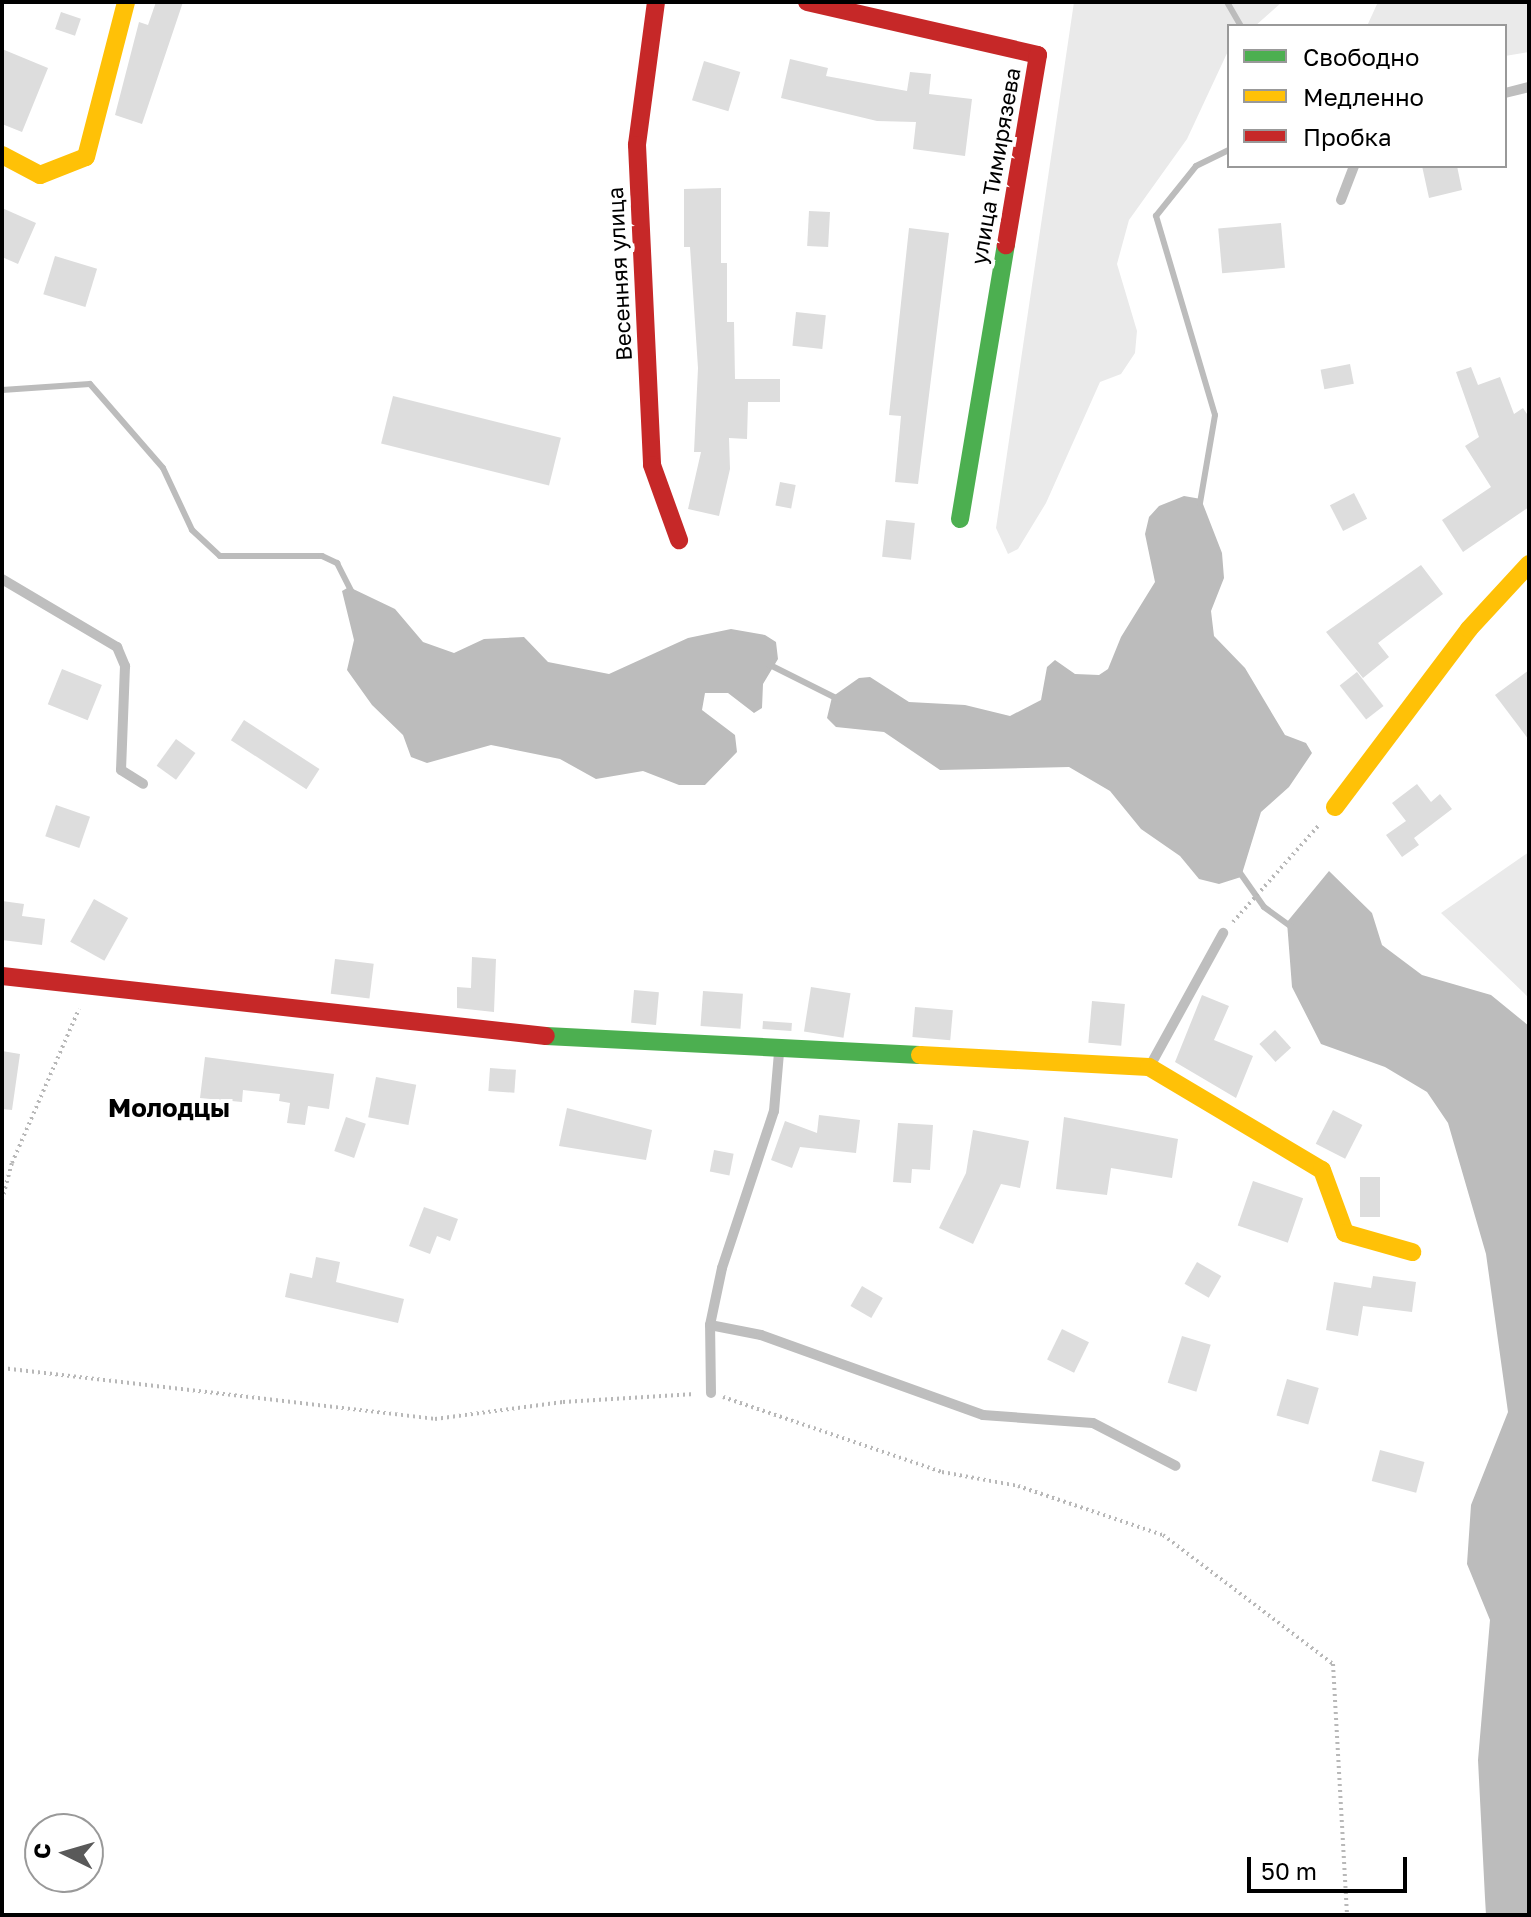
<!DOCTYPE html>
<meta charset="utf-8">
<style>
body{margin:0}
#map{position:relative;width:1531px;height:1917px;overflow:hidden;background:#fff;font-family:"Golos Text",sans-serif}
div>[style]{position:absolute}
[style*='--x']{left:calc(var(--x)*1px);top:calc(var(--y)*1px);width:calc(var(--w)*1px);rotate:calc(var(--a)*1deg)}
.green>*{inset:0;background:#eaeaea}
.water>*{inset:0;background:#bcbcbc}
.stream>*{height:6px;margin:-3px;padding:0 3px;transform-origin:3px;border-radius:3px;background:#bcbcbc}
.building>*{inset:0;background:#ddd;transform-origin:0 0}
.path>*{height:4px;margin-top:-2px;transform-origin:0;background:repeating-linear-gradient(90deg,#b8b8b8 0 2px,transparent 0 6px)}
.lane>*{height:10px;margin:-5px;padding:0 5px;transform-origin:5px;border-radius:5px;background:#bebebe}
.fast>*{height:18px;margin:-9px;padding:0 9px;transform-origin:9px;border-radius:9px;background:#4caf50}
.slow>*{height:18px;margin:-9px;padding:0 9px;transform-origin:9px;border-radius:9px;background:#ffc107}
.jam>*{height:18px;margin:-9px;padding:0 9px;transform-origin:9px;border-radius:9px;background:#c62828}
span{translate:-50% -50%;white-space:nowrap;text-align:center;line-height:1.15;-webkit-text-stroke:8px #fff;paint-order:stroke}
.street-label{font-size:22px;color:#000}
.quarter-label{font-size:26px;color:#000;font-weight:700}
.frame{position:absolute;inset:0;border:4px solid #000;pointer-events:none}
.legend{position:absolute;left:1227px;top:24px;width:280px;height:144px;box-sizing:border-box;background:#fff;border:2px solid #999;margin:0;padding:10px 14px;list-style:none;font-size:24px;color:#000}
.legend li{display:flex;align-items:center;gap:16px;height:40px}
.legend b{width:40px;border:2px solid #999}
.north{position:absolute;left:24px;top:1813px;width:80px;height:80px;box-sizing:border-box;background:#fff;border:2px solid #999;border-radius:50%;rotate:275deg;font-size:22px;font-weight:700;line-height:32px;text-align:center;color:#000}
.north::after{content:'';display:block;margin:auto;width:28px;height:36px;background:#595959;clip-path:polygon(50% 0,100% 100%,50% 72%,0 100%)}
.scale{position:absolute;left:1247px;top:1857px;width:160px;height:36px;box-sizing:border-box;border:4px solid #000;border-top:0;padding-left:10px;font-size:24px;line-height:28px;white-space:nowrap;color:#000;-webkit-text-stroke:6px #fff;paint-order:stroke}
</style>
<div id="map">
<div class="green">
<div style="clip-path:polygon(1074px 2px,1282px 2px,1255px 26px,1229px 26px,1229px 49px,1187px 139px,1129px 220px,1117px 264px,1137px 331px,1135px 353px,1121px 374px,1100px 382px,1046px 503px,1018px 549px,1008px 554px,996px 528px)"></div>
<div style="clip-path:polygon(1378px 2px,1529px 2px,1529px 52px,1505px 56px,1505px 26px,1367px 26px)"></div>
<div style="clip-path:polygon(1529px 852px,1529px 998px,1441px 913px)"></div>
</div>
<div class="water">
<div style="clip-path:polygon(1184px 496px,1201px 499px,1222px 553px,1224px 578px,1211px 611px,1214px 636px,1245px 668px,1285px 735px,1306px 743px,1312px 753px,1289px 787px,1261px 812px,1241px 877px,1219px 884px,1199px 879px,1180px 856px,1141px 829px,1110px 791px,1069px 767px,940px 770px,884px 732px,836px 727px,827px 718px,832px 697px,859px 678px,870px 677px,909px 702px,965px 705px,1010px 716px,1041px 700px,1047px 667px,1055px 660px,1075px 674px,1099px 675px,1108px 669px,1121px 637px,1155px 582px,1145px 534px,1149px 517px,1159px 506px)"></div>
<div style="clip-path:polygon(349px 587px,395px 609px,423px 642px,454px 653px,484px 639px,524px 637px,548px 662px,609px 674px,688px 638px,731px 629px,765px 635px,776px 642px,778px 659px,763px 684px,762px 708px,754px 713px,728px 693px,705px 693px,702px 710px,735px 735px,737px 752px,705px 785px,679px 785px,643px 771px,596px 779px,560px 759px,491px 745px,427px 763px,411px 757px,403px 735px,372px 705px,347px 670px,354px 640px,342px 591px)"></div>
<div style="clip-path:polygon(1329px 871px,1372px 913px,1382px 945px,1422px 975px,1491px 995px,1529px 1026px,1529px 1915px,1486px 1915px,1485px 1898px,1478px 1760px,1490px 1620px,1467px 1564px,1471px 1505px,1508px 1412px,1486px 1254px,1448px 1123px,1427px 1092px,1385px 1067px,1321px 1044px,1292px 987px,1287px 922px)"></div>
</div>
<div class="stream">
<div style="--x:1227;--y:2;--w:28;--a:60"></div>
<div style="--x:2;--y:390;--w:88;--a:-3.9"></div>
<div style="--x:90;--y:384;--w:111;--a:49"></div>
<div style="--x:163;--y:468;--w:68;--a:64.9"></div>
<div style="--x:192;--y:530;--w:38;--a:43"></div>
<div style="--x:220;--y:556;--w:102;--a:0"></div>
<div style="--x:322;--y:556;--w:17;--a:25"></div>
<div style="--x:337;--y:563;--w:34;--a:63"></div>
<div style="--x:1200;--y:503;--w:89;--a:-80.3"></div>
<div style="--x:1215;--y:415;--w:208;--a:-106.5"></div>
<div style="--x:1156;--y:216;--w:64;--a:-51.3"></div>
<div style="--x:1196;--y:166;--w:37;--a:-26"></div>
<div style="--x:768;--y:664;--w:76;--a:26.6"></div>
<div style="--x:1238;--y:870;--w:45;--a:54.9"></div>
<div style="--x:1264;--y:907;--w:36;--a:36"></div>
</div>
<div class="building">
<div style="clip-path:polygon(156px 2px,183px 2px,142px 124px,115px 115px,139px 22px,148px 25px)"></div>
<div style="left:61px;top:12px;width:21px;height:18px;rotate:19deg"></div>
<div style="clip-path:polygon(2px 49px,48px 68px,22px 132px,2px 124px)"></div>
<div style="clip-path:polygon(790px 59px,828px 68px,826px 76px,907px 91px,910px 72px,931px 74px,929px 94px,972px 99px,965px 156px,913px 149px,916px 122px,877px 121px,781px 98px)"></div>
<div style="left:704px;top:61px;width:38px;height:41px;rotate:17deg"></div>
<div style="clip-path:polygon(1422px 166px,1457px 166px,1462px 190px,1429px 198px)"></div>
<div style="clip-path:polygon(721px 188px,721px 263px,727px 263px,727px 322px,734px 322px,735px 379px,780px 379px,780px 402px,748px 402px,747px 439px,729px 438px,730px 469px,719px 516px,688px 509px,701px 452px,694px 452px,698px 368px,690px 247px,684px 247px,684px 189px)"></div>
<div style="clip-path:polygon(2px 208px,36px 223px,18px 264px,2px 257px)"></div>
<div style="left:809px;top:211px;width:21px;height:35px;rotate:3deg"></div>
<div style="left:1281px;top:223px;width:45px;height:63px;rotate:85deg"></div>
<div style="clip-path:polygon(909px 228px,949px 233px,918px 484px,895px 482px,901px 416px,889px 415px)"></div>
<div style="left:55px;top:256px;width:44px;height:40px;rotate:17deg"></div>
<div style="left:796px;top:312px;width:30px;height:34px;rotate:6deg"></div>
<div style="left:1350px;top:364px;width:20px;height:30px;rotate:79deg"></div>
<div style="clip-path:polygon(1471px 367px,1478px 385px,1500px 377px,1514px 414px,1523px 408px,1529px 417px,1529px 507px,1463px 552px,1442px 520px,1491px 487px,1465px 446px,1479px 437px,1456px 372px)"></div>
<div style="left:393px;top:396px;width:173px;height:49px;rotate:14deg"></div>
<div style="left:780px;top:482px;width:16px;height:24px;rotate:11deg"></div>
<div style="left:1354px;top:493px;width:29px;height:27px;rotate:63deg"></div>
<div style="left:886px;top:520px;width:29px;height:37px;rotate:6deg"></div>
<div style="clip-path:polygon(1421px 565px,1443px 594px,1378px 643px,1389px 657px,1363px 678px,1326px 632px)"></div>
<div style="left:62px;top:669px;width:43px;height:38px;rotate:22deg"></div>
<div style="clip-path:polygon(1529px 670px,1529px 740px,1495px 695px)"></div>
<div style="left:1357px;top:672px;width:43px;height:22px;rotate:52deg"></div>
<div style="left:244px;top:720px;width:90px;height:24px;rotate:33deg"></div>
<div style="left:176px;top:739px;width:24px;height:33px;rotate:36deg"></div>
<div style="clip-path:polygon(1417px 784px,1431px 802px,1440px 794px,1452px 809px,1414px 838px,1419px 845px,1402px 857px,1386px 835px,1406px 821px,1392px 803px)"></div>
<div style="left:56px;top:805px;width:36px;height:33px;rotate:19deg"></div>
<div style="left:94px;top:899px;width:39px;height:49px;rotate:29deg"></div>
<div style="clip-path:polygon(2px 901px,24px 904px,22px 916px,45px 919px,42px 945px,2px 940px)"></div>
<div style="clip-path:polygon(472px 957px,496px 959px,494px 1012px,457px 1008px,457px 987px,471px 988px)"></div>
<div style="left:335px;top:959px;width:39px;height:35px;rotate:7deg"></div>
<div style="left:811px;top:987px;width:40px;height:45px;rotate:9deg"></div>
<div style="left:634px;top:990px;width:25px;height:33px;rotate:5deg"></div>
<div style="left:703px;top:991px;width:40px;height:35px;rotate:4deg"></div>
<div style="clip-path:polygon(1202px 995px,1229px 1006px,1214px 1040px,1253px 1056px,1236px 1098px,1175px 1062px)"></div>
<div style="left:1092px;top:1001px;width:33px;height:42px;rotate:5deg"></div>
<div style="left:915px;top:1007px;width:38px;height:30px;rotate:5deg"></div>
<div style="left:763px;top:1021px;width:29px;height:8px;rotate:4deg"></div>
<div style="left:1275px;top:1030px;width:24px;height:21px;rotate:48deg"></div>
<div style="clip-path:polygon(2px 1051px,20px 1054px,12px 1110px,2px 1109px)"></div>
<div style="clip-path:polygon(205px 1057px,334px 1074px,329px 1109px,308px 1106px,305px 1125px,287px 1123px,290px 1103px,279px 1101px,280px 1094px,243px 1090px,242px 1102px,200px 1098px)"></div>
<div style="left:490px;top:1068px;width:26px;height:23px;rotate:4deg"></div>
<div style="left:376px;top:1077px;width:41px;height:41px;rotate:11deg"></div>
<div style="clip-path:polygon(567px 1108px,652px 1130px,646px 1160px,559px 1146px)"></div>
<div style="left:1333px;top:1110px;width:33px;height:38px;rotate:27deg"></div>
<div style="clip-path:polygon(819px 1115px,860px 1120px,856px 1153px,800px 1147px,792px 1168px,771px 1160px,785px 1121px,817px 1133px)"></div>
<div style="left:346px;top:1117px;width:21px;height:36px;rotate:19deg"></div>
<div style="clip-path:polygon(1064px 1117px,1178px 1139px,1172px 1178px,1111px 1168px,1107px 1195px,1056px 1189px)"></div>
<div style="clip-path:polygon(898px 1123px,933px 1125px,930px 1170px,912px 1169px,911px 1183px,893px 1182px)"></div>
<div style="clip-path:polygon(973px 1130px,1029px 1141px,1020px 1188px,1001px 1184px,973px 1244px,939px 1228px,966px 1173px)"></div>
<div style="left:714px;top:1150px;width:20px;height:22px;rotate:11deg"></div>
<div style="left:1360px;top:1177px;width:20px;height:40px"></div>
<div style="left:1253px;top:1181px;width:53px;height:47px;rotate:19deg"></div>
<div style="clip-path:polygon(424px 1207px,458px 1219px,450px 1241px,437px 1236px,430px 1254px,409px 1246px)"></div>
<div style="clip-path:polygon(316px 1257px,340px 1262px,336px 1282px,404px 1299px,398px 1323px,285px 1297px,290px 1273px,312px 1278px)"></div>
<div style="left:1197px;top:1262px;width:28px;height:25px;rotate:30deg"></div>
<div style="clip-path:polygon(1373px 1276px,1416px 1282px,1412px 1312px,1363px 1306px,1358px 1336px,1326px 1330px,1334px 1282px,1371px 1288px)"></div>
<div style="left:862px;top:1286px;width:24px;height:23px;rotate:30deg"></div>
<div style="left:1062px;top:1329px;width:30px;height:34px;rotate:26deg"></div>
<div style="left:1182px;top:1336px;width:30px;height:49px;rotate:17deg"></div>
<div style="left:1287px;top:1379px;width:33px;height:38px;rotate:16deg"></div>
<div style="left:1380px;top:1450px;width:46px;height:32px;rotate:15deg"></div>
</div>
<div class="path">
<div style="--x:1233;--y:922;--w:131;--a:-48.4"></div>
<div style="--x:2;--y:1200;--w:38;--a:-75"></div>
<div style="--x:12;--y:1163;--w:168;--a:-66.5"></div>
<div style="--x:2;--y:1368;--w:436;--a:6.7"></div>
<div style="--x:435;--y:1419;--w:129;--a:-7.6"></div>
<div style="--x:563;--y:1402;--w:132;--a:-3.5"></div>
<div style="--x:723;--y:1397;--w:231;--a:18.9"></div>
<div style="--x:942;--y:1472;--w:77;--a:10.4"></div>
<div style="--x:1018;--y:1486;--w:153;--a:18.7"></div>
<div style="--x:1163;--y:1535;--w:213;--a:37.2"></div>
<div style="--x:1333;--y:1664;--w:251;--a:86.8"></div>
</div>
<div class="lane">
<div style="--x:1505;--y:93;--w:25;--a:-14"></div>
<div style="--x:1341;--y:200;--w:36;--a:-69"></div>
<div style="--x:2;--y:579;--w:134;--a:30.6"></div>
<div style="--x:117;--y:647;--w:21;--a:67"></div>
<div style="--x:125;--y:666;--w:104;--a:92.2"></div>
<div style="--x:121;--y:770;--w:26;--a:32"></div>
<div style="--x:1150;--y:1066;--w:152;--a:-61.2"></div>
<div style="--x:710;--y:1325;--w:58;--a:-78.1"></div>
<div style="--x:722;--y:1268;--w:165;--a:-71.7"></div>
<div style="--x:774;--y:1111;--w:58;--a:-85.1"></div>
<div style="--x:711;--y:1393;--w:68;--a:-90.8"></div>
<div style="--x:710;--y:1325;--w:52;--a:11.1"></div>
<div style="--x:761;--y:1335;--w:236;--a:19.8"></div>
<div style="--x:983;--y:1415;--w:110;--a:4.2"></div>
<div style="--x:1093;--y:1423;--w:93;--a:27.4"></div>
</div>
<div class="fast">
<div style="--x:960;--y:519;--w:278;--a:-80.5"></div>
<div style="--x:546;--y:1036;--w:374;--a:2.9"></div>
</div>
<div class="slow">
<div style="--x:2;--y:155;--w:43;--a:27.8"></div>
<div style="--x:40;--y:175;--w:49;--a:-21.4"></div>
<div style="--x:86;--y:157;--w:160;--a:-75.5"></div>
<div style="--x:1335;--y:807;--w:223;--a:-53"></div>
<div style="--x:1469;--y:629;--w:88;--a:-47.3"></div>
<div style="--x:920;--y:1055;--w:229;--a:3"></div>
<div style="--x:1149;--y:1067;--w:201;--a:30.8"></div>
<div style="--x:1322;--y:1170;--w:67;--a:69.9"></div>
<div style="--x:1345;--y:1233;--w:70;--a:15.8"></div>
</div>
<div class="jam">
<div style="--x:656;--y:2;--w:144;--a:97.6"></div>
<div style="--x:637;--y:145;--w:320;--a:87.3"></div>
<div style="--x:652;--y:465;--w:80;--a:70.2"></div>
<div style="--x:807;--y:2;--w:237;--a:12.9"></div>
<div style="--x:1038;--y:55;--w:193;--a:99.6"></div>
<div style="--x:2;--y:976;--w:547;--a:6.29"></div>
</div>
<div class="street-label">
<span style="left:995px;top:166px;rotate:-80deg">улица Тимирязева</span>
<span style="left:619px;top:274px;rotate:-93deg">Весенняя улица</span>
</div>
<div class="quarter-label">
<span style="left:169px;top:1108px">Молодцы</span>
</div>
<div class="frame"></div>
<ul class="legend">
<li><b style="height:10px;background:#4caf50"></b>Свободно</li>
<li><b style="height:10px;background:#ffc107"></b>Медленно</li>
<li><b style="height:10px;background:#c62828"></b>Пробка</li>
</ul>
<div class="north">С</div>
<div class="scale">50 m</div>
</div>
